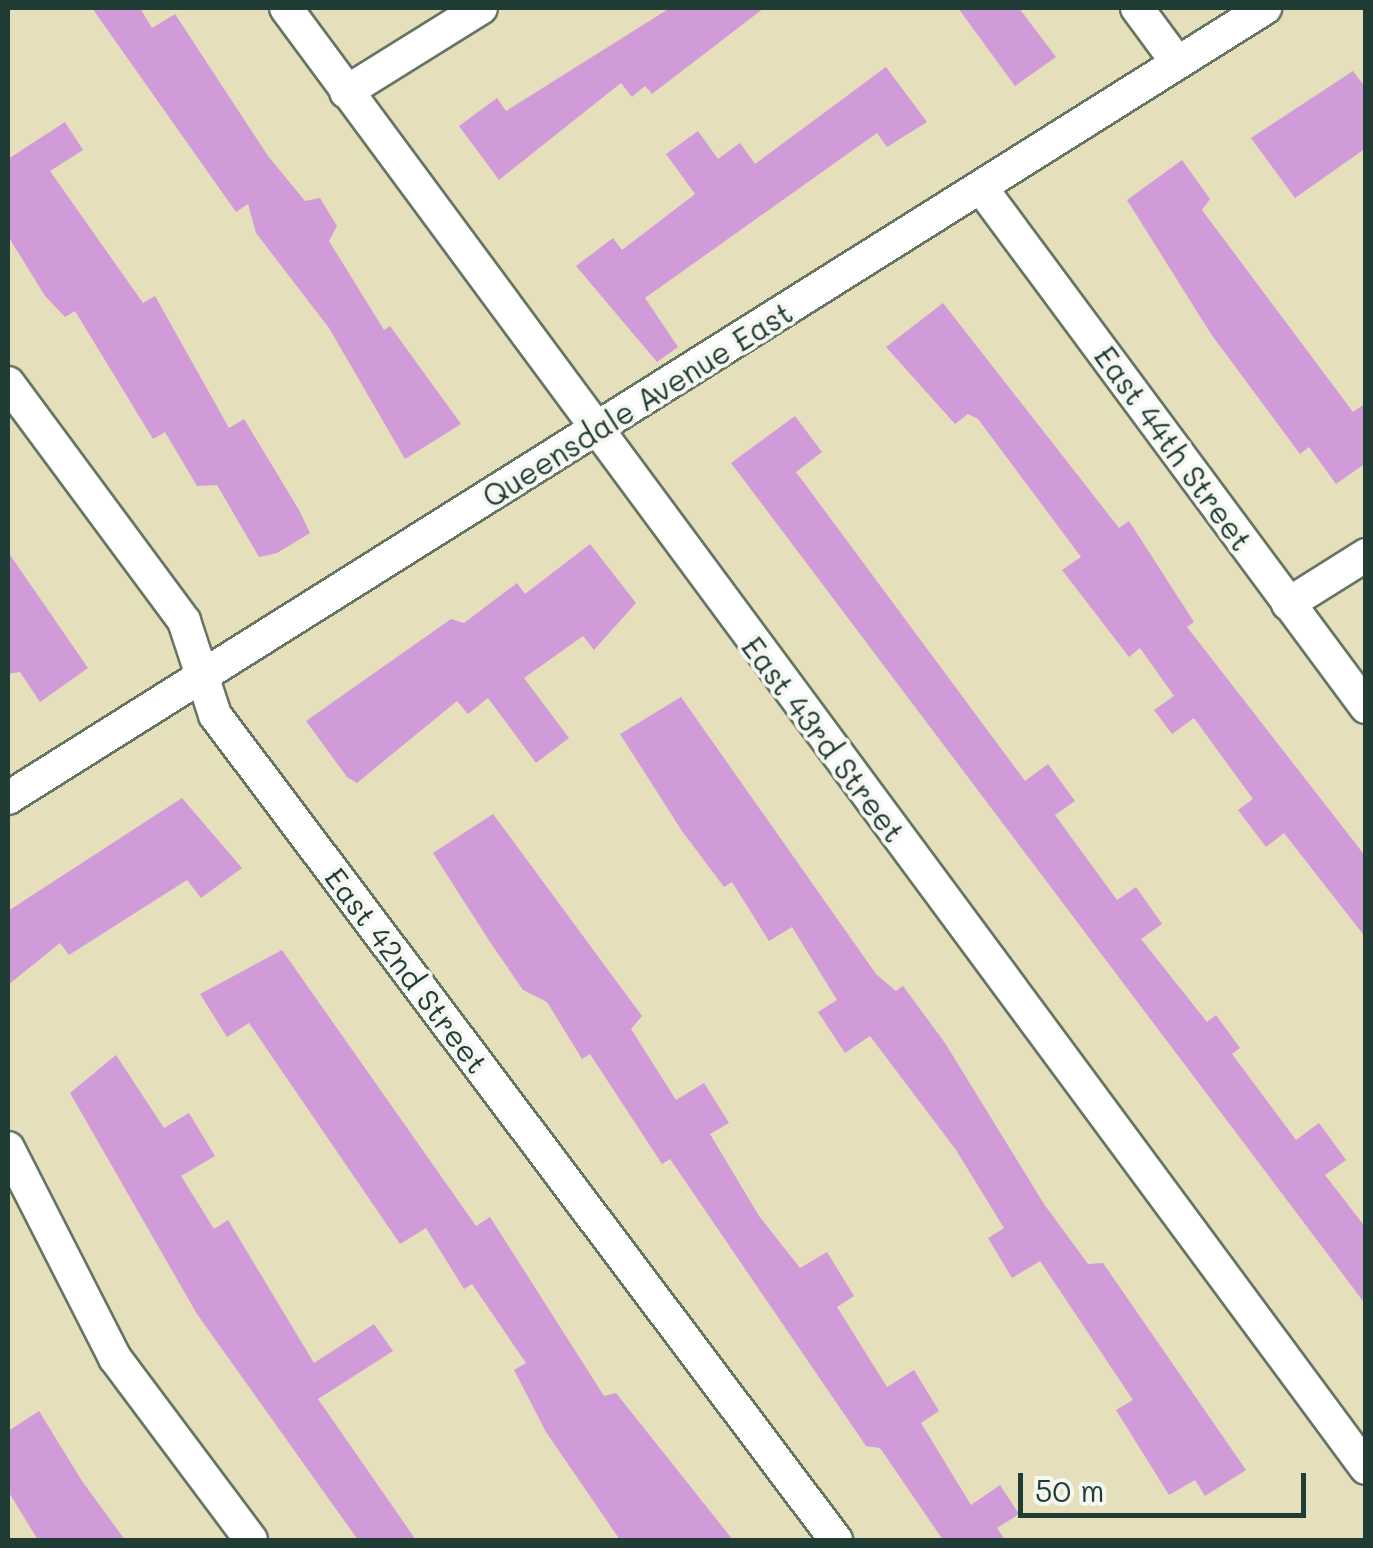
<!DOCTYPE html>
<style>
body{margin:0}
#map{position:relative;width:1373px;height:1548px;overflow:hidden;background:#e6dfbb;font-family:Mali,sans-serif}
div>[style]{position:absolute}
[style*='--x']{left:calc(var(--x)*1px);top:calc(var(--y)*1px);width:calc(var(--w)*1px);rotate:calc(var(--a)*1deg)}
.building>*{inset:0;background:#d19bd9}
.roads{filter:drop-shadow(2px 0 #657663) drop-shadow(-2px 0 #657663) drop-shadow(0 2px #657663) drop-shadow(0 -2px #657663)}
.minor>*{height:32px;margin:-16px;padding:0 16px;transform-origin:16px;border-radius:16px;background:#fff}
span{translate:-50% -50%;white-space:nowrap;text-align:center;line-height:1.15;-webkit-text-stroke:8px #f6f6f2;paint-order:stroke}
.street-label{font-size:30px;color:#1f3d34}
.frame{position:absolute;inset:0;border:10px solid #1f3d34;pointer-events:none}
.scale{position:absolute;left:1018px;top:1473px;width:288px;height:45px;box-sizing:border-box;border:5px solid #1f3d34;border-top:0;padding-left:12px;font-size:30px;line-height:35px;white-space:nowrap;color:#1f3d34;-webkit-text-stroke:8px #f6f6f2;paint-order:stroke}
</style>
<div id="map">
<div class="building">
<div style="clip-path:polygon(92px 8px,140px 8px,152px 28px,175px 14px,268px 156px,305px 201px,320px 198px,337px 226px,329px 241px,384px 330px,390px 326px,461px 424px,405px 459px,329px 328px,256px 233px,248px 204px,236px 212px)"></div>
<div style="clip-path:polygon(670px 8px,764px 8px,652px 94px,645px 86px,632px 97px,621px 83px,499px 180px,459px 126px,497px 98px,506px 111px)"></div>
<div style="clip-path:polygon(958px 8px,1019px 8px,1056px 57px,1015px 86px)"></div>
<div style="clip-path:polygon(886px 67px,927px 122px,887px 147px,877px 133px,645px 298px,678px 347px,657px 362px,576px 266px,613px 238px,622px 250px,695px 194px,666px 154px,698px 131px,718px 159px,740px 143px,755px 164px)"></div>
<div style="clip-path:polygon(1353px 71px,1366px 88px,1366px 148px,1295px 198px,1251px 138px)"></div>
<div style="clip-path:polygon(65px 122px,83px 150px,50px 171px,143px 303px,155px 296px,229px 428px,244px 419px,299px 510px,310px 533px,277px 553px,259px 557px,217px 485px,197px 486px,165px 432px,153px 439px,75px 311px,65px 317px,45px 296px,8px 236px,8px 159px)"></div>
<div style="clip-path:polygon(1182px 160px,1210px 199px,1202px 210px,1353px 412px,1366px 403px,1366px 463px,1336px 484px,1309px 447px,1300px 454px,1211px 334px,1127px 200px)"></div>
<div style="clip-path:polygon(943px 303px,1119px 528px,1129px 521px,1194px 622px,1187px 627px,1366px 857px,1366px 938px,1284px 833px,1266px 847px,1238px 810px,1253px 799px,1194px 718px,1172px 734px,1154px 710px,1174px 696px,1140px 648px,1129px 657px,1062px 570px,1081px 557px,978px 419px,968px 414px,955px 424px,886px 347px)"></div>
<div style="clip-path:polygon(795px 416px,822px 452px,796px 472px,1025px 781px,1048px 764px,1075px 801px,1055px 815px,1117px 900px,1136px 887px,1162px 924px,1141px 939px,1207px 1022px,1216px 1015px,1240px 1048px,1232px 1054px,1296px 1140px,1319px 1123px,1346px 1160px,1325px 1175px,1366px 1228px,1366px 1305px,731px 463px)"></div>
<div style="clip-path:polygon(590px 544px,636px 603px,594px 650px,583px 636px,524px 678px,569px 738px,536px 763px,488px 698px,468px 714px,457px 701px,357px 783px,347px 777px,306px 721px,451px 619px,464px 623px,517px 583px,525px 594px)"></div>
<div style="clip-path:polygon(8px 552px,88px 668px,40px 702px,20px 672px,8px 674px)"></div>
<div style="clip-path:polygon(681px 697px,876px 974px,896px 991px,903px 986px,945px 1043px,1044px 1204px,1088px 1264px,1103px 1263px,1246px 1470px,1205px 1496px,1195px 1480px,1169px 1495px,1116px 1410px,1133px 1400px,1040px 1261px,1012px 1278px,988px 1238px,1004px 1228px,956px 1150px,870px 1036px,845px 1053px,818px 1012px,837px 1000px,792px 927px,769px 941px,732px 882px,724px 887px,682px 831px,620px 734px)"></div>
<div style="clip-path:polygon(182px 798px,242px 868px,201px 898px,187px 880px,69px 955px,60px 943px,8px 985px,8px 911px)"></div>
<div style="clip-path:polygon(493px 814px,642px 1016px,631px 1029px,676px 1100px,704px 1083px,729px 1123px,710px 1134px,759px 1216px,800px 1268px,827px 1252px,854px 1296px,837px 1307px,887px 1387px,914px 1370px,939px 1411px,921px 1423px,971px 1505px,1000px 1485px,1019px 1514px,997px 1528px,1005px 1540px,943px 1540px,880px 1448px,866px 1446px,670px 1159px,662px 1164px,590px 1054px,582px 1059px,547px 1002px,523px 990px,490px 942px,433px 853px)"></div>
<div style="clip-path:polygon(282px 950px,476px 1226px,490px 1217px,604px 1396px,616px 1393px,733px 1540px,620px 1540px,546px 1432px,514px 1370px,526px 1363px,472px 1284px,464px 1289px,426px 1228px,400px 1244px,249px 1023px,227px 1037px,200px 994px)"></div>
<div style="clip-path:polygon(116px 1055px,164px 1128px,189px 1113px,215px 1156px,181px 1176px,214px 1229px,228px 1220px,314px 1363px,374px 1324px,393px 1351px,318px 1399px,416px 1540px,358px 1540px,197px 1314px,70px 1093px)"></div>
<div style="clip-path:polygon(39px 1411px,82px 1481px,125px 1540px,38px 1540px,8px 1491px,8px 1431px)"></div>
</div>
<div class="roads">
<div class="minor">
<div style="--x:286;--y:8;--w:1816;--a:53.51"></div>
<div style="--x:1137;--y:8;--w:67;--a:53.5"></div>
<div style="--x:346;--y:92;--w:159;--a:-31.9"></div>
<div style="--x:982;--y:189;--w:645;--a:53.45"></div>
<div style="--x:8;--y:383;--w:296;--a:53.5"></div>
<div style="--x:184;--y:621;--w:99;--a:71.7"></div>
<div style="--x:215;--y:715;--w:1033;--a:53.03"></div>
<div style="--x:1288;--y:604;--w:92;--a:-32.1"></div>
<div style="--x:8;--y:798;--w:1485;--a:-32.15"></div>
<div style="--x:8;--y:1148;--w:236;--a:63"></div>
<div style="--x:115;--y:1358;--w:227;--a:53.2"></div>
</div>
</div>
<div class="street-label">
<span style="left:637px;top:404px;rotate:-32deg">Queensdale Avenue East</span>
<span style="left:1174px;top:448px;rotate:54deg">East 44th Street</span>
<span style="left:824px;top:739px;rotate:53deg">East 43rd Street</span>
<span style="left:407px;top:970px;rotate:53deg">East 42nd Street</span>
</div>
<div class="frame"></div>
<div class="scale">50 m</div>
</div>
